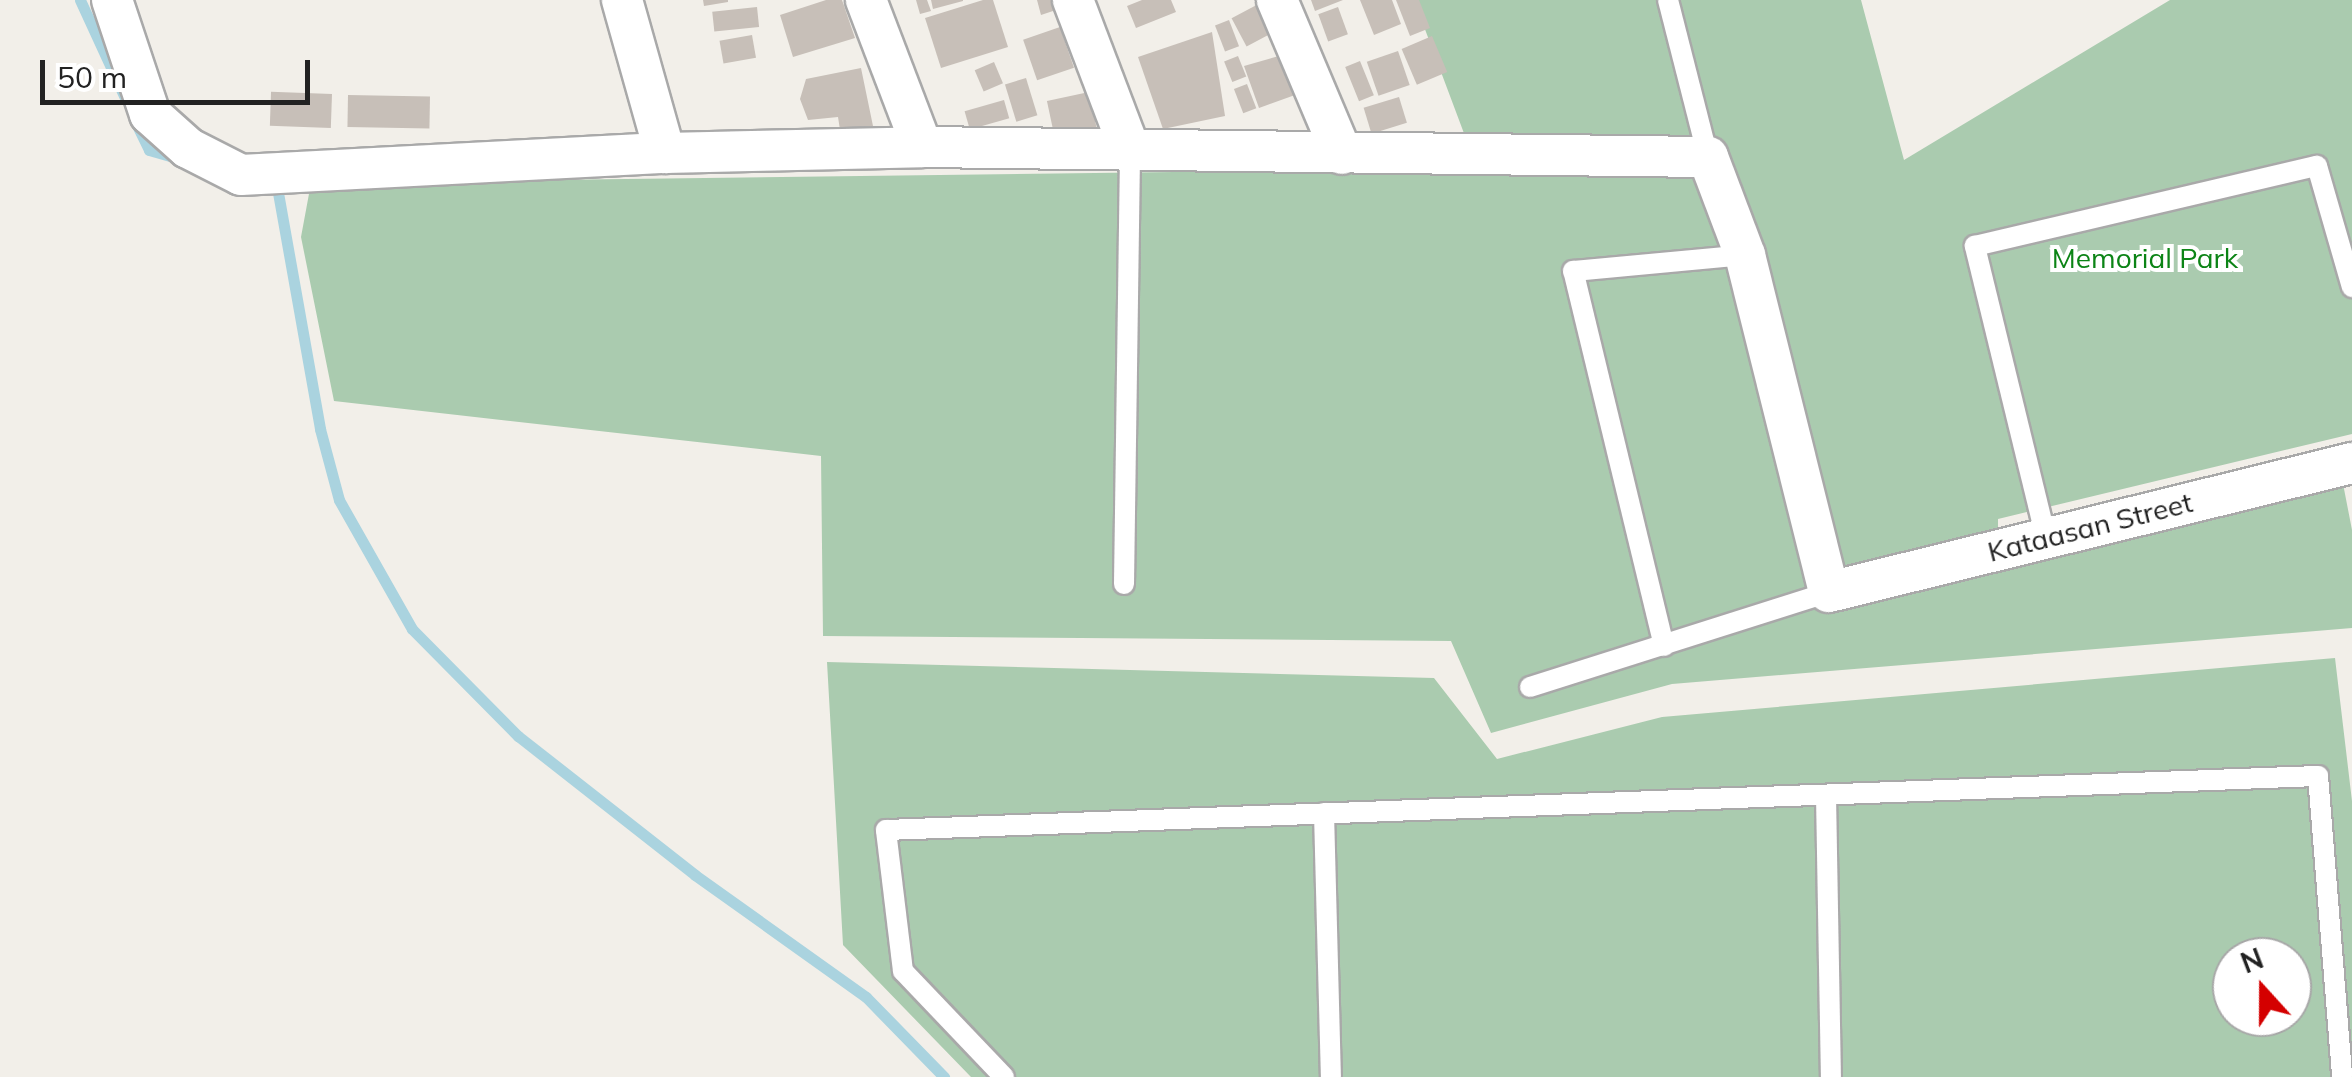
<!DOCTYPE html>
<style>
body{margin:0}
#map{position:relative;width:2352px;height:1077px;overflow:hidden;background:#f2efe9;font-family:Mulish,sans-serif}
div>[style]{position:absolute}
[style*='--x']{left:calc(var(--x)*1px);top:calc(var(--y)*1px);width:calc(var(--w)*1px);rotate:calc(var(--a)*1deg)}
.cemetery>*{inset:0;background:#aacbaf}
.stream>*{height:11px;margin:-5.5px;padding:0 5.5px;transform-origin:5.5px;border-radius:5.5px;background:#aad3df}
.building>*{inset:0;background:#c7bfb8;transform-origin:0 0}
.roads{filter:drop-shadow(2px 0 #a9a9a9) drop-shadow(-2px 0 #a9a9a9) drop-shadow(0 2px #a9a9a9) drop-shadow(0 -2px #a9a9a9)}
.lane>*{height:20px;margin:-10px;padding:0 10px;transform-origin:10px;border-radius:10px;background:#fff}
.street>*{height:40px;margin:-20px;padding:0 20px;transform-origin:20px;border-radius:20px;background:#fff}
span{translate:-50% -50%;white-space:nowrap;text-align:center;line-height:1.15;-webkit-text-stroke:8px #fff;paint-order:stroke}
.park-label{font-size:28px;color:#0c8416}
.street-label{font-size:28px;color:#222}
.north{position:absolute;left:2212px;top:937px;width:100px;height:100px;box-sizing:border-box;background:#fff;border:2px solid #a7a7a7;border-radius:50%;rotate:339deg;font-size:28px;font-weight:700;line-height:40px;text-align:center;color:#222}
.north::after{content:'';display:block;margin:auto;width:35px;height:45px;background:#d40000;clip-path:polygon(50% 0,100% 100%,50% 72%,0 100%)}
.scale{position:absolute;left:40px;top:60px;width:270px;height:45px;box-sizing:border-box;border:5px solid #222;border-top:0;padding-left:12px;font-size:30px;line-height:35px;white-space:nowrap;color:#222;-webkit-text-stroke:8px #fff;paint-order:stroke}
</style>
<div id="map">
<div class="cemetery">
<div style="clip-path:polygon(1414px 0,1861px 0,1904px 160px,2170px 0,2352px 0,2352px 434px,1998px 519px,1998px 534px,2338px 458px,2352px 530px,2352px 628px,1672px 684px,1491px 733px,1451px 641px,823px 636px,821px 456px,334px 401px,301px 237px,311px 183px,1477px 168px)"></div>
<div style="clip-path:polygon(evenodd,2335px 658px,2352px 801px,2352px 1077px,971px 1077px,843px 945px,827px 662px,1434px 678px,1497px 759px,1662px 717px,2335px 658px,2232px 957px,2292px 957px,2292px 1017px,2232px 1017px,2232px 957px)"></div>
</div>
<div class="stream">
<div style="--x:80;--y:0;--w:110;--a:65.3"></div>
<div style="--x:135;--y:121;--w:32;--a:64"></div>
<div style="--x:149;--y:150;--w:29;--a:16"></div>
<div style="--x:272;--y:185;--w:5;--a:22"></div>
<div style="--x:277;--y:187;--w:246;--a:79.9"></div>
<div style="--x:320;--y:429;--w:73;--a:75"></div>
<div style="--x:339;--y:500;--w:148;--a:60.5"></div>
<div style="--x:412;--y:629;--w:151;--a:45.3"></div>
<div style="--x:518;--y:736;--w:225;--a:38.1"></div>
<div style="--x:695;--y:875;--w:210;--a:35.5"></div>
<div style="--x:866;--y:997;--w:112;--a:45.7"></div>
</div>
<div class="building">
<div style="clip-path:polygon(703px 0,728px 0,728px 2px,704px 6px)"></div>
<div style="clip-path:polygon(826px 0,842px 0,855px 38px,793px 57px,780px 15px)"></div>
<div style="clip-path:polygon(916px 0,927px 0,931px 11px,920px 14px)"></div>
<div style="clip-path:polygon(931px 0,963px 0,963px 1px,933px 9px)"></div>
<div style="clip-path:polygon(983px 0,993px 0,1008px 47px,941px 68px,925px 18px)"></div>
<div style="clip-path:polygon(1037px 0,1066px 0,1068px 6px,1041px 15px)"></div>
<div style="clip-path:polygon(1142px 0,1171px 0,1176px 12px,1136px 28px,1127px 6px)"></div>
<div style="left:1266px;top:0;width:32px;height:39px;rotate:62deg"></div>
<div style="clip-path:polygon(1311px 0,1343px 0,1315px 11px)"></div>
<div style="clip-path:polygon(1360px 0,1392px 0,1401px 24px,1374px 35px)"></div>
<div style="clip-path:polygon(1396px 0,1419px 0,1430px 28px,1410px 36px)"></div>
<div style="left:757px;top:7px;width:20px;height:45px;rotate:84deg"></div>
<div style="left:1338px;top:7px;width:29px;height:21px;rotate:70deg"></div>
<div style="left:1229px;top:20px;width:28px;height:15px;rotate:69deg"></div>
<div style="left:1060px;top:27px;width:43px;height:39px;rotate:71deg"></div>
<div style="clip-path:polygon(1212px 32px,1225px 116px,1163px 129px,1138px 57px)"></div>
<div style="left:752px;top:35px;width:23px;height:33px;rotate:80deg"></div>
<div style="left:1432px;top:36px;width:39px;height:33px;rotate:67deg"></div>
<div style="left:1398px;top:51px;width:36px;height:33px;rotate:71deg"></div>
<div style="clip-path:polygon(1286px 54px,1295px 95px,1259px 108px,1244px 66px)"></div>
<div style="left:1238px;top:56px;width:22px;height:15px;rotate:68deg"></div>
<div style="left:1360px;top:61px;width:37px;height:16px;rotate:68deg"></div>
<div style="left:994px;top:62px;width:23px;height:21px;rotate:67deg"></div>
<div style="clip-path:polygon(861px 68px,873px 126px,840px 130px,838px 117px,808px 120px,800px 99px,806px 79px)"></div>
<div style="left:1026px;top:78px;width:39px;height:22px;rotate:73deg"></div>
<div style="left:1247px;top:84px;width:26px;height:14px;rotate:69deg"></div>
<div style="left:1089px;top:92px;width:45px;height:43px;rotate:78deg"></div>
<div style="left:332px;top:94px;width:34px;height:61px;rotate:92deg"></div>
<div style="left:348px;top:95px;width:82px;height:32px;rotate:1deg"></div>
<div style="left:1399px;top:97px;width:27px;height:37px;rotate:73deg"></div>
<div style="left:1004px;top:100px;width:19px;height:41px;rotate:74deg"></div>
</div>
<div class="roads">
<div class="lane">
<div style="--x:1668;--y:0;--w:162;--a:75.7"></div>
<div style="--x:2046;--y:538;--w:301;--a:-103.7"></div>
<div style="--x:1975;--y:246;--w:351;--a:-13.2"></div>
<div style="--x:2317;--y:166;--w:126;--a:73.9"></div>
<div style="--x:1124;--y:584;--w:434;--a:-89.2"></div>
<div style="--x:1664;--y:646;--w:386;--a:-103.6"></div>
<div style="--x:1573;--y:271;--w:173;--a:-5.3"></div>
<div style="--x:1530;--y:687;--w:314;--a:-17.6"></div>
<div style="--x:1826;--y:795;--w:282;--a:89"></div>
<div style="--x:1324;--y:813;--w:264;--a:88.5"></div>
<div style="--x:1004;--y:1077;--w:146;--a:-133.6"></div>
<div style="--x:903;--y:971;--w:142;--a:-96.9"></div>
<div style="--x:886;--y:830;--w:1433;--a:-2.16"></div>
<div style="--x:2318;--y:776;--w:302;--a:85.4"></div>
</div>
<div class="street">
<div style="--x:112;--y:0;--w:120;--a:71.6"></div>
<div style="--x:150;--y:114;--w:51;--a:41.8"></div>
<div style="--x:188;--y:148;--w:59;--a:27"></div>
<div style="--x:241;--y:175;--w:425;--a:-3"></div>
<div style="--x:665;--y:153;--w:257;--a:-1.3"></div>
<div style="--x:922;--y:147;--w:786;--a:0.73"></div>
<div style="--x:1708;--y:157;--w:105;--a:69.3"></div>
<div style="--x:1745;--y:255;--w:347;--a:76"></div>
<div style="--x:1829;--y:592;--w:539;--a:-13.86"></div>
<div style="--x:622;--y:0;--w:159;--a:74.3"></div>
<div style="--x:866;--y:0;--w:157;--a:69.1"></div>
<div style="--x:1073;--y:0;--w:160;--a:69.2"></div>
<div style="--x:1277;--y:0;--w:167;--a:67.1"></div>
</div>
</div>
<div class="park-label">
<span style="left:2145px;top:258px">Memorial Park</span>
</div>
<div class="street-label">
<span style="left:2090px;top:527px;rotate:-14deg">Kataasan Street</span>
</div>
<div class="north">N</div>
<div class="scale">50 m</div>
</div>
